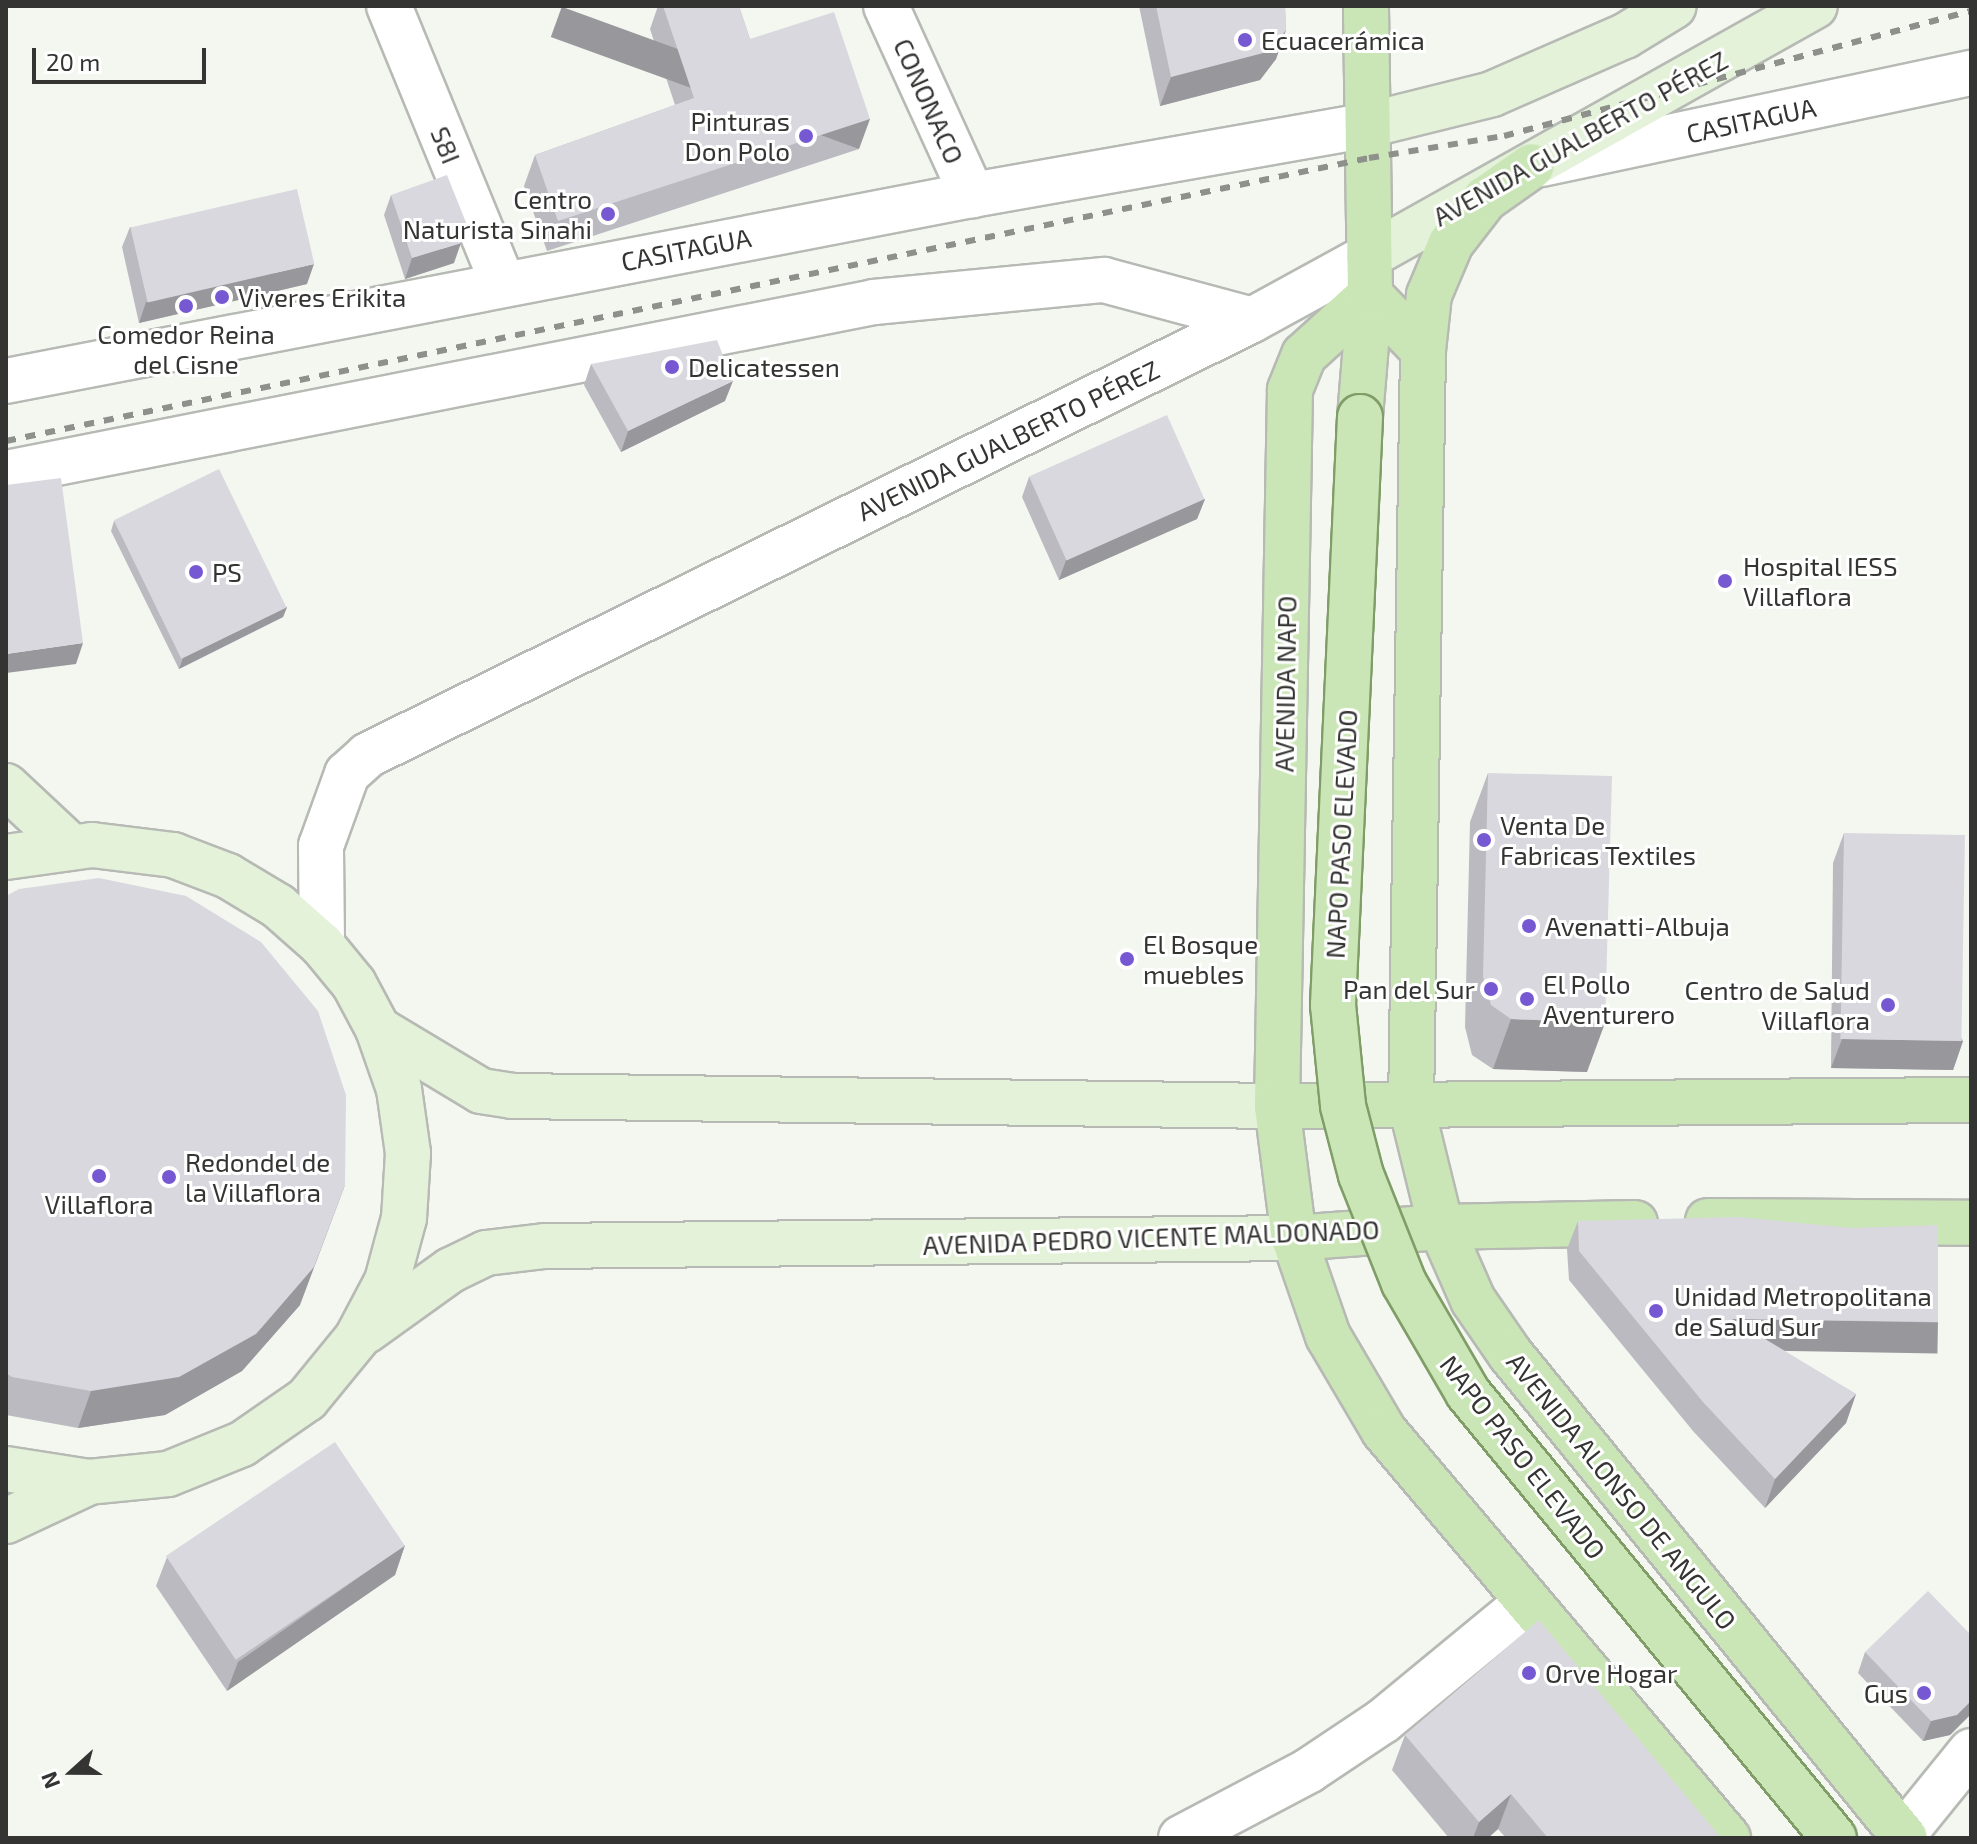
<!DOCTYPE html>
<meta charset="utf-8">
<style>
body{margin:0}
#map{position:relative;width:1977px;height:1844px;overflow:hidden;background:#f3f7f0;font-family:"Exo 2",sans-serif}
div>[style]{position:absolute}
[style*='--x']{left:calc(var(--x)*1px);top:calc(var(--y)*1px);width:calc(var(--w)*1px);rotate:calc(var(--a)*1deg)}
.roads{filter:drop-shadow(2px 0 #b7bab4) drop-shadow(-2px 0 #b7bab4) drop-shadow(0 2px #b7bab4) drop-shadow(0 -2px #b7bab4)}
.street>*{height:44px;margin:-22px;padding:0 22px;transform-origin:22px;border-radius:22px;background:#fff}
.secondary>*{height:44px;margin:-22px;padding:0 22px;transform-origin:22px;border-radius:22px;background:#e5f2da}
.primary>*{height:44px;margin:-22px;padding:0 22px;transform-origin:22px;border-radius:22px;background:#cbe6b6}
.rail>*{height:6px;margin-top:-3px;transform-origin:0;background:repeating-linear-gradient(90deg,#8d908b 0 10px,transparent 0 20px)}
.bridges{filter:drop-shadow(2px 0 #809d68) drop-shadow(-2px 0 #809d68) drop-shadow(0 2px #809d68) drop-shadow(0 -2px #809d68)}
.primary-bridge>*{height:44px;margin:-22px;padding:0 22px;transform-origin:22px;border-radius:22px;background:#cbe6b6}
.wall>*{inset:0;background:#bbbac0}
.shaded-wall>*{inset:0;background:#98979c;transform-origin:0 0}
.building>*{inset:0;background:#d9d8df;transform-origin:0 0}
.dots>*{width:22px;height:22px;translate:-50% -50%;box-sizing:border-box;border:4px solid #fff;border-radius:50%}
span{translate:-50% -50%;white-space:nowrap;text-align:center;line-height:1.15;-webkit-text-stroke:6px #fff;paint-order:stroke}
.poi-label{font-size:26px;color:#343533}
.left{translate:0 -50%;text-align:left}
.right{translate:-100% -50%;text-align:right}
.street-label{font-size:26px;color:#343533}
.frame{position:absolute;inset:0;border:8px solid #343533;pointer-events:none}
.north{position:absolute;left:32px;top:1732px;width:80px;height:80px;-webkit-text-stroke:6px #fff;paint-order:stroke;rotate:249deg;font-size:22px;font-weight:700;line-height:32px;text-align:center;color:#343533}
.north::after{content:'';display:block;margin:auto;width:28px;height:36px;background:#343533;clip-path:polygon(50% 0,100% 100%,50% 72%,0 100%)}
.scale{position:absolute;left:32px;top:48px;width:174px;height:36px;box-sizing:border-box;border:4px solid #343533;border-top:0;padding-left:10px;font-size:24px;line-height:28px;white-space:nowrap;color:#343533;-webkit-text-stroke:6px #fff;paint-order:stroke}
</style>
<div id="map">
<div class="roads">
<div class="street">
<div style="--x:389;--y:6;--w:300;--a:67.7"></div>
<div style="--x:886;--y:6;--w:208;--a:65.5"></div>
<div style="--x:1542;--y:164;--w:439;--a:-12"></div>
<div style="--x:6;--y:381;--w:984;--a:-10.9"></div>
<div style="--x:972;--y:195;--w:402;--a:-10"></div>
<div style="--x:6;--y:473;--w:885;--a:-11.14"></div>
<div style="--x:874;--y:302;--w:231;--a:-5.5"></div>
<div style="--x:1104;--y:280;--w:153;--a:15.1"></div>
<div style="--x:322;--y:945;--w:99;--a:-90.6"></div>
<div style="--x:321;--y:846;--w:77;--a:-70.1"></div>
<div style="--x:347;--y:774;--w:28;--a:-42"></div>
<div style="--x:368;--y:755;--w:985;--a:-26.2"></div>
<div style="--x:1252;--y:320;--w:133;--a:-28.7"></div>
<div style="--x:1903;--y:1835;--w:108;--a:-51"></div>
<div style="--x:1181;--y:1838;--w:144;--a:-27.8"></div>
<div style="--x:1308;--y:1771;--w:90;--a:-33.7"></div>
<div style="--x:1383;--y:1721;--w:184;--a:-39.5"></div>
</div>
<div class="secondary">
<div style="--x:1368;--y:125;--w:128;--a:-14"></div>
<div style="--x:1492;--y:94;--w:145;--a:-23.6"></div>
<div style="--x:1625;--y:36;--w:57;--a:-31.5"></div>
<div style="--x:1369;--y:256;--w:511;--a:-29.27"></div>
<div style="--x:6;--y:786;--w:86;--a:43.1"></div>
<div style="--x:6;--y:857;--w:87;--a:-7.9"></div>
<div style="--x:92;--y:845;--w:82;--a:7"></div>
<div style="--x:173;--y:855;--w:59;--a:20.9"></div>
<div style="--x:228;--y:876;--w:58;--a:31"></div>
<div style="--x:278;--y:906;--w:59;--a:41.6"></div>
<div style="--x:322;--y:945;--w:50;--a:50.6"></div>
<div style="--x:354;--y:984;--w:51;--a:61.9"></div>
<div style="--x:378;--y:1029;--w:64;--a:70.7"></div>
<div style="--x:399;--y:1089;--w:65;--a:82"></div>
<div style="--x:408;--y:1153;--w:65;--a:93.5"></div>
<div style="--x:404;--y:1218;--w:65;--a:105.1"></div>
<div style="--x:387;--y:1281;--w:64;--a:117.8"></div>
<div style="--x:357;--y:1338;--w:79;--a:129.3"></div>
<div style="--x:307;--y:1399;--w:79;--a:145.3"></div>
<div style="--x:242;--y:1444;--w:80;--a:157.9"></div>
<div style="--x:168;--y:1474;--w:79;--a:174.2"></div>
<div style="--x:89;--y:1482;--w:84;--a:-171.1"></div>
<div style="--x:378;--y:1029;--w:120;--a:31"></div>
<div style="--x:481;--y:1091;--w:31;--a:9"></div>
<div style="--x:512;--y:1096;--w:765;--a:0.75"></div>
<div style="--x:366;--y:1331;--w:105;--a:-35.7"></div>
<div style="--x:451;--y:1270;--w:39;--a:-26"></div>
<div style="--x:486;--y:1253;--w:59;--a:-6.8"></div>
<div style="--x:545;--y:1246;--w:749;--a:-0.61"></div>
<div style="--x:6;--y:1521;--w:89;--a:-25.1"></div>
</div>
<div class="primary">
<div style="--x:1370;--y:295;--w:76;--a:46.1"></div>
<div style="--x:1423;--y:350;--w:755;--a:90.91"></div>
<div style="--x:1411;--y:1105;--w:126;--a:76.2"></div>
<div style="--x:1441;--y:1227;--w:80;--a:66.3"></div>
<div style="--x:1473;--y:1300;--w:67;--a:55.4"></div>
<div style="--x:1511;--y:1355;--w:623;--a:50.79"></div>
<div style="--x:1370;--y:295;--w:89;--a:137.7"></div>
<div style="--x:1304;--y:355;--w:38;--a:112"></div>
<div style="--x:1290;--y:390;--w:716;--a:91.04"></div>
<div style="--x:1277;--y:1106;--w:133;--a:82.7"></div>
<div style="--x:1294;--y:1238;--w:104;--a:70.9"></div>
<div style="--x:1328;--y:1336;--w:110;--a:59.5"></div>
<div style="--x:1384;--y:1431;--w:533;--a:49.8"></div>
<div style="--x:1423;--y:350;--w:55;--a:-83.8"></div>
<div style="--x:1429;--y:295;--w:56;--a:-67.1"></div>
<div style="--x:1451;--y:243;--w:56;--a:-52.3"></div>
<div style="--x:1485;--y:199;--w:57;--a:-35.1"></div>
<div style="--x:1360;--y:417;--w:122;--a:-85.3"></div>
<div style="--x:1370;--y:295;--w:289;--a:-90.8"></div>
<div style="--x:1277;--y:1106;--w:694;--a:-0.5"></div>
<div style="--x:1708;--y:1221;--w:263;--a:0.4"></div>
<div style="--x:1294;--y:1238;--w:147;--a:-4.3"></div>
<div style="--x:1441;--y:1227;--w:194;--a:-1.2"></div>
</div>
</div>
<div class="rail">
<div style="--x:6;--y:441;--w:1392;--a:-11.73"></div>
<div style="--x:1369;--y:158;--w:137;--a:-9.3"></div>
<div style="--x:1504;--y:136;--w:483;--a:-15"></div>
</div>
<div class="bridges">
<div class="primary-bridge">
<div style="--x:1360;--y:417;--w:589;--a:92.63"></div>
<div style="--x:1333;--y:1005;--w:101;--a:84.3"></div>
<div style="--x:1343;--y:1106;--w:71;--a:75.4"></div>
<div style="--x:1361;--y:1175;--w:116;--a:68.3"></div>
<div style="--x:1404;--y:1283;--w:127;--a:59.8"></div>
<div style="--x:1468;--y:1393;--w:576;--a:50.56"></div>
</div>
</div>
<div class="wall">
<div style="clip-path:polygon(658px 6px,739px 6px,750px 39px,859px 149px,547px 251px,524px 186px,535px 155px,675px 105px,650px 29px)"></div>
<div style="clip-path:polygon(1139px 6px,1285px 6px,1286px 30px,1276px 59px,1260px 80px,1160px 106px)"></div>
<div style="clip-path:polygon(391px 195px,454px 263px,405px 279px,384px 215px)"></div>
<div style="clip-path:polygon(130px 227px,307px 284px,139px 323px,122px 247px)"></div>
<div style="clip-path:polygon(591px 364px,725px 401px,621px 452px,584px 385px)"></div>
<div style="clip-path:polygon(1029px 477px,1205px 499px,1197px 519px,1059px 580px,1022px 497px)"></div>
<div style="clip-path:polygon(114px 521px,287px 607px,283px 617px,179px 669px,111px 531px)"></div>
<div style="clip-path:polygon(1488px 773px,1587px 1072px,1493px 1069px,1472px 1055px,1465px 1027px,1470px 822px)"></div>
<div style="clip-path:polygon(1844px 833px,1963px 1041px,1953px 1070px,1831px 1068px,1833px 863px)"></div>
<div style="clip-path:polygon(6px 896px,300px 1305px,242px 1371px,165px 1415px,78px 1428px,6px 1415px)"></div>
<div style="clip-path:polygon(1578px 1221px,1938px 1322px,1927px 1351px,1780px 1349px,1856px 1394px,1846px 1423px,1765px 1508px,1693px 1431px,1569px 1280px,1567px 1249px)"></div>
<div style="clip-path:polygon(405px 1545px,395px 1575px,227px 1691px,156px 1586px,167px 1557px)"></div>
<div style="clip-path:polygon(1971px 1635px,1971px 1714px,1950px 1735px,1923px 1741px,1858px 1673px,1865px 1652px)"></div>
<div style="clip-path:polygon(1405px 1735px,1721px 1838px,1506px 1838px,1498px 1829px,1488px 1838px,1449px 1838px,1392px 1770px)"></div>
</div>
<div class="shaded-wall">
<div style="clip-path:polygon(1286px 30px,1276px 59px,1260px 80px,1160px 106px,1171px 77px)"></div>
<div style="left:870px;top:119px;width:32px;height:328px;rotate:110deg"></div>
<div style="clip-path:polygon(461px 243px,454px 263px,405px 279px,412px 258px)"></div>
<div style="clip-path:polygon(314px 264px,307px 284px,139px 323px,146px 302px)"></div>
<div style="clip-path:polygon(733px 381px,725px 401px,621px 452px,628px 431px)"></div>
<div style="clip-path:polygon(1205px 499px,1197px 519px,1059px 580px,1066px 560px)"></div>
<div style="clip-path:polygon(287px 607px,283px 617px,179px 669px,183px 658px)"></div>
<div style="clip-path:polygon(83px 643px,76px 664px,6px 673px,6px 654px)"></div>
<div style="clip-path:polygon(1511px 1019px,1605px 1023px,1587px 1072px,1493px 1069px)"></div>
<div style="clip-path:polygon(1842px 1039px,1963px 1041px,1953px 1070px,1831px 1068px)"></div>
<div style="clip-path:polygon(345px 1185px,300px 1305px,242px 1371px,165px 1415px,78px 1428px,91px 1391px)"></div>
<div style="left:1732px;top:1319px;width:206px;height:31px;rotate:1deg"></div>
<div style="clip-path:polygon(1856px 1394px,1846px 1423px,1765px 1508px,1775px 1479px)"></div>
<div style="clip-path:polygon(405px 1545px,395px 1575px,227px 1691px,238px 1662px)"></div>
<div style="clip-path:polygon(1971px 1701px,1971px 1714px,1950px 1735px,1923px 1741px,1931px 1721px)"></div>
<div style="clip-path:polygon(1511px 1794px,1498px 1829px,1488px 1838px,1473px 1838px,1479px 1822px)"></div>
</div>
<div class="building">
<div style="clip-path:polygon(663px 6px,739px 6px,750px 39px,834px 12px,870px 119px,558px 221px,535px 155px,694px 98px)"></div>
<div style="clip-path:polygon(1156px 6px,1285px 6px,1286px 30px,1271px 51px,1171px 77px)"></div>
<div style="clip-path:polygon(447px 175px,467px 225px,461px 243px,412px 258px,391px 195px)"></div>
<div style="left:297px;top:189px;width:77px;height:171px;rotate:77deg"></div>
<div style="clip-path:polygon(717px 340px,733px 381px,628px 431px,591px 364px)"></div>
<div style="left:1167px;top:415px;width:92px;height:151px;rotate:66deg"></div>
<div style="left:219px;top:469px;width:154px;height:117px;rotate:64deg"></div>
<div style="clip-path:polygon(61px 478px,83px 643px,6px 654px,6px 485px)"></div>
<div style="clip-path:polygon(1488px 773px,1612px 776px,1605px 1023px,1511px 1019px,1491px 1005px,1483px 977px)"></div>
<div style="left:1844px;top:833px;width:121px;height:206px;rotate:1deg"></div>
<div style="clip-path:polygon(99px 878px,186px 896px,261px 942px,318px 1011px,346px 1095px,345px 1185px,314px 1267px,256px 1334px,179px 1377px,91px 1391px,12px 1377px,6px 1373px,6px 896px,19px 889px)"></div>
<div style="clip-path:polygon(1738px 1217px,1852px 1228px,1938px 1225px,1938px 1322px,1732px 1319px,1856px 1394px,1775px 1479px,1703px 1402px,1579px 1251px,1578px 1221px)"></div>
<div style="left:335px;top:1442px;width:125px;height:204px;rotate:56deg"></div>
<div style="clip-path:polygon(1928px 1591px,1971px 1635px,1971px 1701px,1957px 1715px,1931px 1721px,1865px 1652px)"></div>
<div style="clip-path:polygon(1539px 1620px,1721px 1838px,1548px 1838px,1511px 1794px,1479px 1822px,1405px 1735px)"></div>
</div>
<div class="dots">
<div style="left:1245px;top:40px;background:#7658d2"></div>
<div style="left:806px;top:136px;background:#7658d2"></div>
<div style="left:608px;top:214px;background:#7658d2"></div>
<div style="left:222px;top:297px;background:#7658d2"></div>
<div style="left:186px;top:306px;background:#7658d2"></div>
<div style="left:672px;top:367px;background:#7658d2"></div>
<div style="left:196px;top:572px;background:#7658d2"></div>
<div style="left:1725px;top:581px;background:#7658d2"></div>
<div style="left:1484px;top:840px;background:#7658d2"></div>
<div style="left:1529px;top:926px;background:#7658d2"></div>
<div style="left:1127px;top:959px;background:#7658d2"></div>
<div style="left:1491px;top:989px;background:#7658d2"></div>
<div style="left:1527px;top:999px;background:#7658d2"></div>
<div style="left:1888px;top:1005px;background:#7658d2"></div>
<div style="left:99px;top:1176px;background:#7658d2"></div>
<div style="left:169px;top:1177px;background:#7658d2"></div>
<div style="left:1656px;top:1311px;background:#7658d2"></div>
<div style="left:1529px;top:1673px;background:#7658d2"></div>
<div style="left:1924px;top:1693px;background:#7658d2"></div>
</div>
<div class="poi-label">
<span class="left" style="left:1261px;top:40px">Ecuacerámica</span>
<span class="right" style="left:790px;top:136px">Pinturas<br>Don Polo</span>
<span class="right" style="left:592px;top:214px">Centro<br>Naturista Sinahi</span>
<span class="left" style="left:238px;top:297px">Viveres Erikita</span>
<span style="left:186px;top:349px">Comedor Reina<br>del Cisne</span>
<span class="left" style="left:688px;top:367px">Delicatessen</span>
<span class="left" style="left:1743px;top:581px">Hospital IESS<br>Villaflora</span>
<span class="left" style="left:212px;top:572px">PS</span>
<span class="left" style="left:1500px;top:840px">Venta De<br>Fabricas Textiles</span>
<span class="left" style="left:1545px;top:926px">Avenatti-Albuja</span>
<span class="left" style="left:1143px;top:959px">El Bosque<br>muebles</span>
<span class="left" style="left:1543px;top:999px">El Pollo<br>Aventurero</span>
<span class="right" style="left:1475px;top:989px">Pan del Sur</span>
<span class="right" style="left:1870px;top:1005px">Centro de Salud<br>Villaflora</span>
<span class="left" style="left:185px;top:1177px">Redondel de<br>la Villaflora</span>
<span style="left:99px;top:1204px">Villaflora</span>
<span class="left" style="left:1674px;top:1311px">Unidad Metropolitana<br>de Salud Sur</span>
<span class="left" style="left:1545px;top:1673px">Orve Hogar</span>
<span class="right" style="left:1908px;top:1693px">Gus</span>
</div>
<div class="street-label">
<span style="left:929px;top:101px;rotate:66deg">CONONACO</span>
<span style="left:1751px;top:120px;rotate:-12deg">CASITAGUA</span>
<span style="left:1580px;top:138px;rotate:-29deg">AVENIDA GUALBERTO PÉREZ</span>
<span style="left:446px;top:145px;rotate:68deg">S8I</span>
<span style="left:686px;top:249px;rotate:-11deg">CASITAGUA</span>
<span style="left:1008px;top:440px;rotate:-26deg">AVENIDA GUALBERTO PÉREZ</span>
<span style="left:1285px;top:684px;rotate:-89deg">AVENIDA NAPO</span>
<span style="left:1341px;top:834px;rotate:-87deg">NAPO PASO ELEVADO</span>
<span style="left:1151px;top:1237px;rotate:-2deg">AVENIDA PEDRO VICENTE MALDONADO</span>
<span style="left:1523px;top:1457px;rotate:52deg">NAPO PASO ELEVADO</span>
<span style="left:1622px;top:1491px;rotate:51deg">AVENIDA ALONSO DE ANGULO</span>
</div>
<div class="frame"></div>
<div class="north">N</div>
<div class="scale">20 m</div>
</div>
